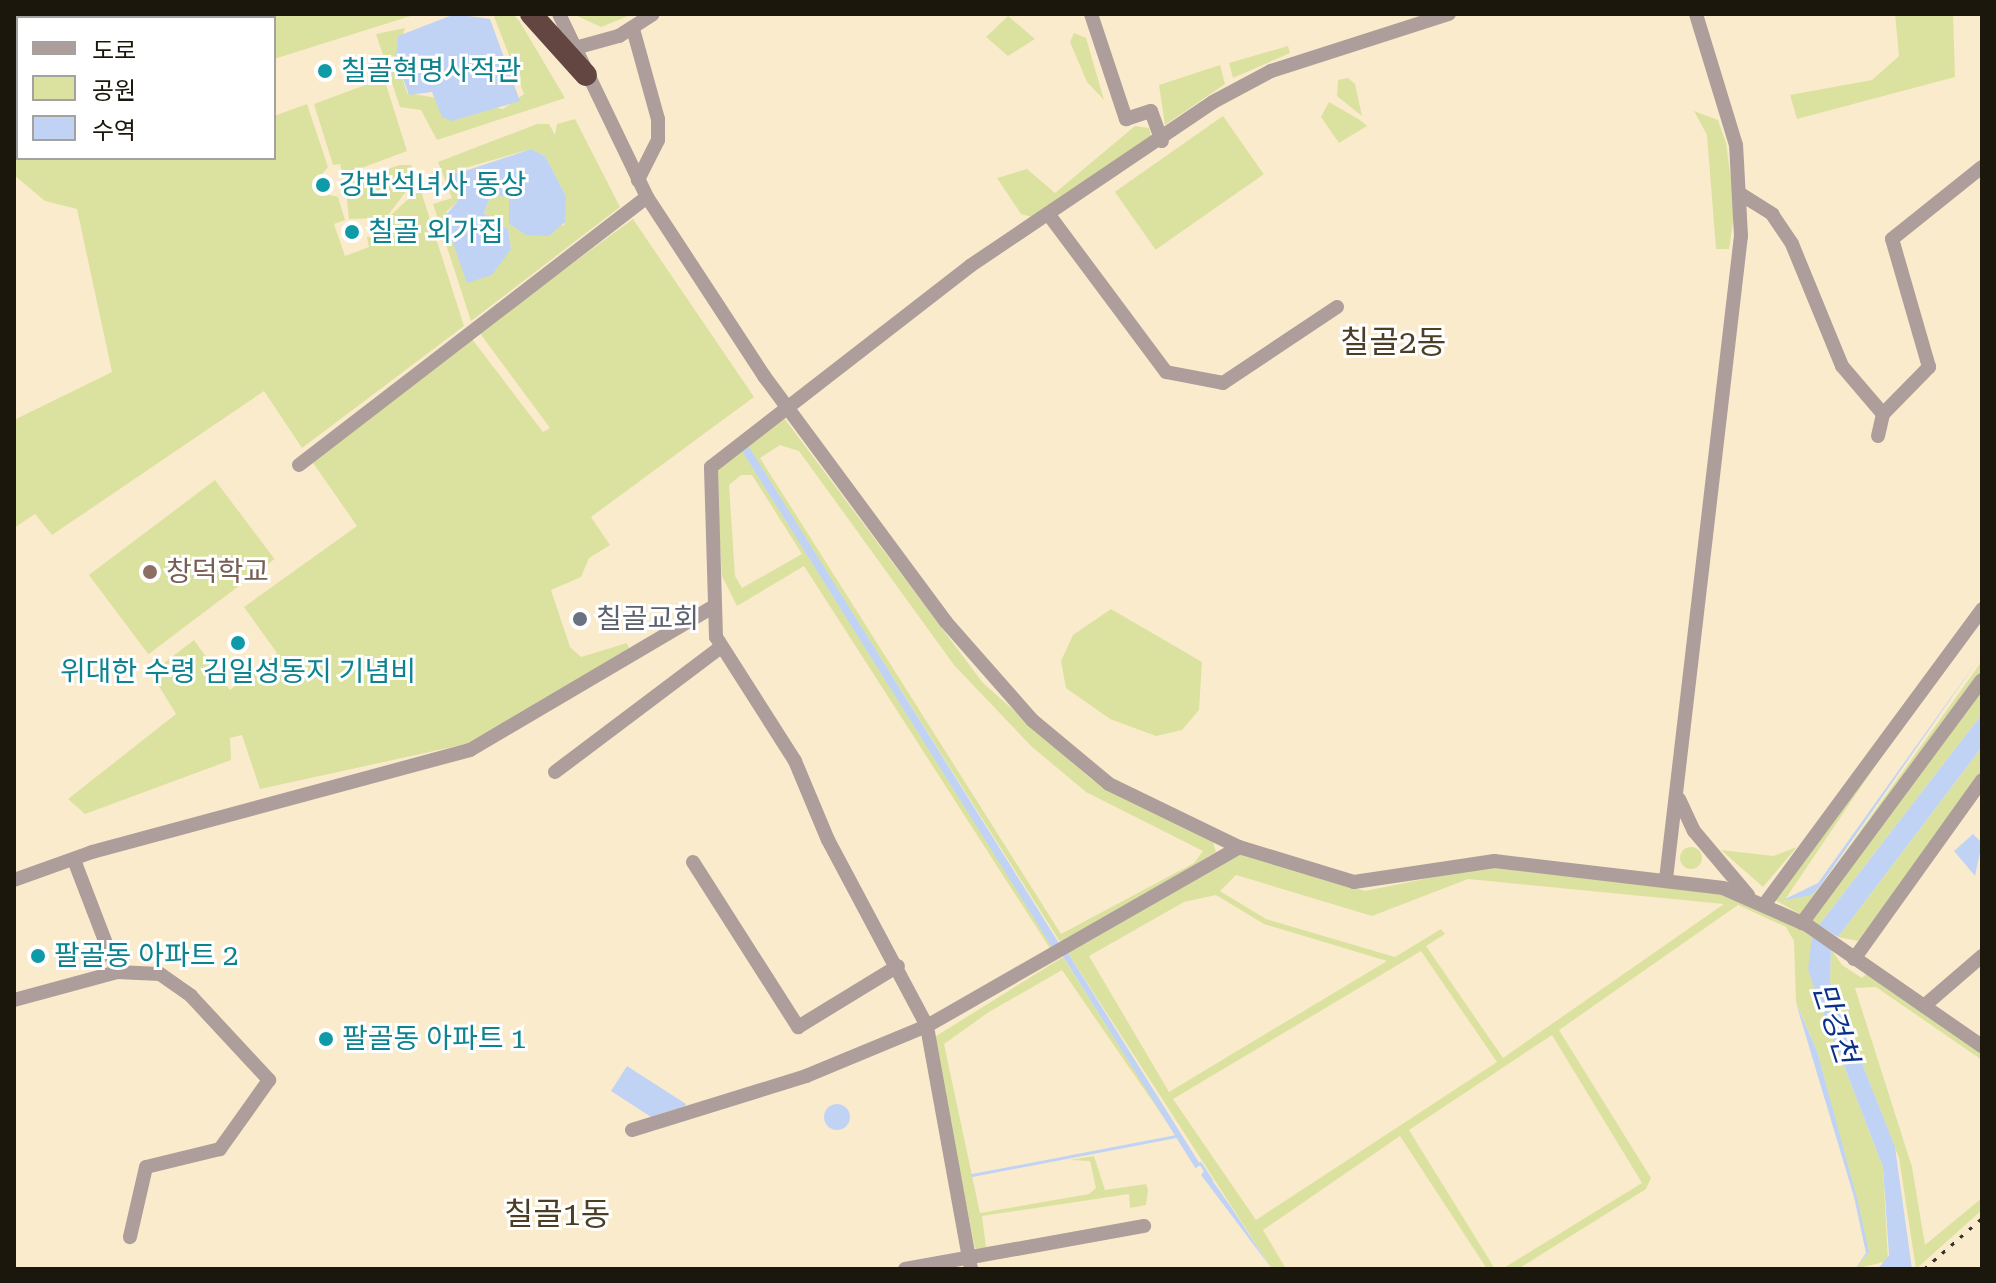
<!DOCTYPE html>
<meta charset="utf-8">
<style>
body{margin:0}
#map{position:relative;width:1996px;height:1283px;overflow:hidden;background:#fbebcd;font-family:"Roboto Serif","Noto Sans KR",serif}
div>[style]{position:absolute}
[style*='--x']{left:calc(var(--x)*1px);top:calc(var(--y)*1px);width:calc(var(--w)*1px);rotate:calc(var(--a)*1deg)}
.green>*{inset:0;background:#dbe2a0;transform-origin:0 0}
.round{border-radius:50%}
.water>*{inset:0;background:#c1d3f4;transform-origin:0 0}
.stream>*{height:3px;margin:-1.5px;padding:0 1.5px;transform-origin:1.5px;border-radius:1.5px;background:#c1d3f4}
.minor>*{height:14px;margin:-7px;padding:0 7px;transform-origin:7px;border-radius:7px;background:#ad9d9b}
.highway>*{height:22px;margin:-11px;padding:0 11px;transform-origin:11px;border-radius:11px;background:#634541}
.rail>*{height:3px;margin-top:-1.5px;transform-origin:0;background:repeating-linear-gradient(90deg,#393225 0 4px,transparent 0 12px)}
.dots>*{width:22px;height:22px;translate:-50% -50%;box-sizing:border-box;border:4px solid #fff;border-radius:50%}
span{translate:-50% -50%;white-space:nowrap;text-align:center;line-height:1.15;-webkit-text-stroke:6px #fff;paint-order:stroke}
.culture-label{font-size:28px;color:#0d838f}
.left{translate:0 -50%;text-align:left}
.education-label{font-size:28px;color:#785e54}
.worship-label{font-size:28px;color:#5b616d}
.water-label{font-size:30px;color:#0a308a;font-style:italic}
.quarter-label{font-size:32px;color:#4b3e25}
.frame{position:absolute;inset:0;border:16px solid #1c170c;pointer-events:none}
.legend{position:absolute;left:16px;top:16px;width:260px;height:144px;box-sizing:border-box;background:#fff;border:2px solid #a4a29e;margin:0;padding:10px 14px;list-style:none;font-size:24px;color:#1c170c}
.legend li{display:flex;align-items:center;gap:16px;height:40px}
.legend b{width:40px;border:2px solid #a4a29e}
</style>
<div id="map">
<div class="green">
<div style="clip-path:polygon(14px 14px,417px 14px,274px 59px,274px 18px,18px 18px,18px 158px,274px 158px,274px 116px,307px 104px,328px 167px,318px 179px,322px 193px,338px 197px,345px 220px,334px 224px,345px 256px,369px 247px,367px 237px,377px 237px,377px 228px,420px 188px,464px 326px,302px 448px,264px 391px,52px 535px,35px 514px,14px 528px,14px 420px,112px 372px,77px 209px,45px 201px,14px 175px)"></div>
<div style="clip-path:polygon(493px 14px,513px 14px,520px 22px,565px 98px,437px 140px,421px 110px,400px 107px,376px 34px,405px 28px,396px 57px,407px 93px,503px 109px,524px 94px)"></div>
<div style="clip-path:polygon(573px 14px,633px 14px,601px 27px)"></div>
<div style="clip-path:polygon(1895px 14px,1953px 14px,1955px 77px,1797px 119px,1790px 95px,1872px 80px,1899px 56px)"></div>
<div style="clip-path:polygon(1008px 16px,1035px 39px,1008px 56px,986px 37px)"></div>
<div style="clip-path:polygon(1074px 33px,1086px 38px,1104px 100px,1087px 82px,1070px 42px)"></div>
<div style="clip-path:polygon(1288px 46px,1290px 53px,1233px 78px,1229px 63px)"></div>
<div style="clip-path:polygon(1220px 65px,1225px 84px,1165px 125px,1159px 85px)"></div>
<div style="clip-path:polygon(384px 78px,407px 151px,343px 175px,340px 164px,333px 165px,314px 104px)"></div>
<div style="clip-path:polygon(1348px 78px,1355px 84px,1362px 116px,1337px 96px,1338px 80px)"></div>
<div style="clip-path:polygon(1329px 102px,1360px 120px,1367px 126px,1339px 143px,1321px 117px)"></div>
<div style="clip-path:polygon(1694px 111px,1718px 120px,1726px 143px,1735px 209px,1729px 249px,1716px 249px,1707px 135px)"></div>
<div style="left:1223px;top:116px;width:71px;height:132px;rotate:55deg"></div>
<div style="clip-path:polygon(evenodd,575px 119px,620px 207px,471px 321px,433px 204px,452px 198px,438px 162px,537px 124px,549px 124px,555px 135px,557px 124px,575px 119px,531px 149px,545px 156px,566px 196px,564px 225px,522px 232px,509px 224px,509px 197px,491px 195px,484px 213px,508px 229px,511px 249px,446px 212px,458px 201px,458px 170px,531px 149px)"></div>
<div style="clip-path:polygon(1135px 126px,1149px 128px,1151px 136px,1032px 217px,1021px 214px,997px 178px,1027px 169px,1055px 193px)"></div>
<div style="clip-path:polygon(400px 165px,411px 165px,416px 178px,386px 218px,349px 219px,345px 182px)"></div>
<div style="clip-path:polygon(633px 219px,754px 397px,591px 517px,610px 545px,589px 558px,581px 577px,551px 590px,570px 647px,581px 657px,627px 643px,630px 650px,466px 744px,260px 789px,242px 735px,230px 738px,231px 760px,85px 814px,68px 799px,176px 714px,151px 673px,194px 640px,230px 690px,277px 653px,244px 607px,357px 526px,311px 460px,472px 339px,543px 432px,550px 428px,479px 332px)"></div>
<div style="clip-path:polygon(evenodd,784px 418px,983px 683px,1091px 779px,1213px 842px,1216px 852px,1062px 945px,748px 448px,743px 452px,1056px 949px,1051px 950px,804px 566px,737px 606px,722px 576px,716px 476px,721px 464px,784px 418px,780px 445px,799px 451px,954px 665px,1031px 746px,1086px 792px,1203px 851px,1194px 863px,1061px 934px,760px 458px,780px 445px,784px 418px,741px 475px,752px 475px,802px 554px,742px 588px,735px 576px,729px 485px,741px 475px)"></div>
<div style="left:215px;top:480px;width:99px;height:158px;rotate:53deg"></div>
<div style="clip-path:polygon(1111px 609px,1202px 662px,1199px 710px,1182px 730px,1156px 736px,1110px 719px,1066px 688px,1061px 661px,1073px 635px)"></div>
<div style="clip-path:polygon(1982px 661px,1982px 678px,1805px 917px,1775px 900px,1902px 726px,1784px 901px,1818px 890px)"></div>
<div style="clip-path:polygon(1982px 683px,1982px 714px,1819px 925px,1811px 920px)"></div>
<div style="clip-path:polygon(1982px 747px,1982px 773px,1918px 863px,1858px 941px,1838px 937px)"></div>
<div class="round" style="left:1680px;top:847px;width:22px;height:22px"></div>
<div style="clip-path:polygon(1797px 847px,1763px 887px,1721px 850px,1773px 856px)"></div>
<div style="clip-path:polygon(evenodd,1241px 854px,1365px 891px,1483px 867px,1719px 892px,1785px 919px,1812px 937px,1815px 991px,1883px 1167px,1888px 1261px,1855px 1269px,1869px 1252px,1817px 1051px,1796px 1002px,1794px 941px,1786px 927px,1738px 905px,1559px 1030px,1651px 1178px,1646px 1189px,1518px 1269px,1502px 1269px,1642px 1183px,1552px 1035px,1409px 1130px,1495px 1269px,1487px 1269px,1400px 1136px,1263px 1230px,1286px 1269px,1272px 1269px,1068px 953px,1241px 854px,1236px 875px,1372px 916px,1468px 879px,1724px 904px,1503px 1058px,1426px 946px,1445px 934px,1441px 929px,1395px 957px,1266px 919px,1220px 891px,1236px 875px,1241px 854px,1216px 895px,1264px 924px,1387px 961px,1169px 1092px,1089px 956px,1184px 902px,1216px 895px,1241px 854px,1421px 951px,1497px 1062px,1256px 1220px,1173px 1099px,1421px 951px)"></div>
<div style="clip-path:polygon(1831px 949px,1842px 965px,1862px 978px,1868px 972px,1982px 1049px,1982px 1060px,1876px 987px,1855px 988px,1912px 1167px,1925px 1245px,1982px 1198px,1982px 1210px,1916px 1269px,1899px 1158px,1830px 982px)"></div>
<div style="clip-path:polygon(1063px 957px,1175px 1134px,1062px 970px,989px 1012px,944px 1044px,980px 1213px,1089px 1194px,1096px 1188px,1090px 1161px,1070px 1160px,1094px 1156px,1105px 1190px,1146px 1184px,1148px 1190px,1146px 1205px,1130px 1208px,1129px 1194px,982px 1216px,986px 1247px,1104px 1227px,982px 1252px,975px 1248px,933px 1038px)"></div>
</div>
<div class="water">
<div style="clip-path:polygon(455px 14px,490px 19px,520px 101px,452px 121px,442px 117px,432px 92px,409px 95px,396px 58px,398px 36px)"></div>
<div style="clip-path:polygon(531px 149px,545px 156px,566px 196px,565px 222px,549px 236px,526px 235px,509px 224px,509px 197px,491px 195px,484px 213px,508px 229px,511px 249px,492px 275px,467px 283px,444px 217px,458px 201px,453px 175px)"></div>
<div style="left:749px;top:447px;width:588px;height:8px;rotate:58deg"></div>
<div style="clip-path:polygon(1982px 654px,1818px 889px,1811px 895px,1781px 901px,1818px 883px)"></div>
<div style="clip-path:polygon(1982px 714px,1982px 747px,1838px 937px,1819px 925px)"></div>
<div style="clip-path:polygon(1973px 834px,1982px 843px,1975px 876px,1954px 851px)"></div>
<div style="clip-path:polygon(1812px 937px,1831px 949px,1830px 982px,1895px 1147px,1912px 1269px,1878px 1269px,1889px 1255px,1883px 1167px,1815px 991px,1808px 969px)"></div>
<div style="left:1068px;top:953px;width:250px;height:6px;rotate:58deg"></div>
<div style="clip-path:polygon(1796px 1003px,1817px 1051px,1858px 1202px,1869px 1252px,1855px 1269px,1866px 1253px,1854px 1197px)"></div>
<div style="clip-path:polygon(627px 1066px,686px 1104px,685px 1106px,651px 1117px,611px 1091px)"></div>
<div class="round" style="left:824px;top:1104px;width:26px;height:26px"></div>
<div style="clip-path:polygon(1205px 1170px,1231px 1207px,1272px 1269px,1201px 1175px)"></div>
</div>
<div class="stream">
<div style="--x:1200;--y:1163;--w:20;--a:57"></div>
<div style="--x:972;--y:1175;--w:209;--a:-10.8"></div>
</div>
<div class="minor">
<div style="--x:559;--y:14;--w:203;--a:64.3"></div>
<div style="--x:647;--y:197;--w:214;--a:56.8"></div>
<div style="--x:764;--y:376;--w:306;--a:53.5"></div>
<div style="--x:946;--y:622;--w:130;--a:48.7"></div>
<div style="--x:1032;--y:720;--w:100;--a:39.7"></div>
<div style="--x:1109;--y:784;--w:144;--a:25.9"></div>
<div style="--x:1239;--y:847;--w:120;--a:16.9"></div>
<div style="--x:1354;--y:882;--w:142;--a:-8.5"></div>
<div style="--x:1494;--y:861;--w:231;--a:6.7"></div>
<div style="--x:1723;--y:888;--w:92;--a:23.8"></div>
<div style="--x:1807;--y:925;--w:213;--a:34.7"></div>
<div style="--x:1091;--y:14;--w:111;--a:71.6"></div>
<div style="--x:1126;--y:119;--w:26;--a:-18"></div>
<div style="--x:1151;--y:111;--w:32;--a:70"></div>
<div style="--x:633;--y:29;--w:93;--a:74.5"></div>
<div style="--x:658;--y:119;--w:21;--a:90"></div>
<div style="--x:658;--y:140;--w:45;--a:116.6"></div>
<div style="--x:575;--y:48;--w:46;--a:-15.3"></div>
<div style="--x:619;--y:36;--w:40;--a:-32.9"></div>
<div style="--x:1742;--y:195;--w:36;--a:32"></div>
<div style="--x:1772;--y:214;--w:36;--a:56"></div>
<div style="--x:1792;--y:244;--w:132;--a:67.7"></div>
<div style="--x:1842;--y:366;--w:63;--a:49.5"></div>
<div style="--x:1049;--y:215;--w:196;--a:53.3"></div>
<div style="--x:1166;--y:372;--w:58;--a:10.9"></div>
<div style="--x:1223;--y:383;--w:137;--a:-33.7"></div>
<div style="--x:1878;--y:436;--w:23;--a:-77"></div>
<div style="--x:1883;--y:414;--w:66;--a:-45.6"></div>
<div style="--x:1929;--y:367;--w:133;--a:-106.1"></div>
<div style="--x:1892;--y:239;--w:115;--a:-38.7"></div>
<div style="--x:299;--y:465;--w:439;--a:-37.6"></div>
<div style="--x:555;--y:772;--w:208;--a:-37"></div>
<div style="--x:1679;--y:799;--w:35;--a:65"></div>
<div style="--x:1694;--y:831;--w:84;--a:49.8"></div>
<div style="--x:74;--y:860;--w:120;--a:69"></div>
<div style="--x:117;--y:972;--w:43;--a:2.7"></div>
<div style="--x:160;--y:974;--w:38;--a:35"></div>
<div style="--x:191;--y:996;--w:115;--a:47.1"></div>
<div style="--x:269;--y:1080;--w:85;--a:125.4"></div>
<div style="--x:220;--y:1149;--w:76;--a:166.3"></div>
<div style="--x:146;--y:1167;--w:72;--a:102.9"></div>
<div style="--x:693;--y:862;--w:196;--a:57.5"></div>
<div style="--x:798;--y:1027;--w:117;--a:-31.4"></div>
<div style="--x:1666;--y:879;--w:647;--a:-83.35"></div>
<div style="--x:1741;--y:236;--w:91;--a:-93.1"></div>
<div style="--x:1736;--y:145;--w:137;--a:-107"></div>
<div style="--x:14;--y:880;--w:83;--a:-19.7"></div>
<div style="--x:92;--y:852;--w:392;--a:-15.1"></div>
<div style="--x:470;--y:750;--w:280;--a:-30.5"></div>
<div style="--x:1764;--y:905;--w:368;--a:-53.6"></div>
<div style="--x:1802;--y:923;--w:302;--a:-53.5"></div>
<div style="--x:1854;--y:959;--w:220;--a:-54.4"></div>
<div style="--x:14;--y:1000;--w:107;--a:-15.2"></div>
<div style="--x:1924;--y:1006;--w:77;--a:-40.8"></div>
<div style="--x:632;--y:1130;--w:182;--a:-17.2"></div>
<div style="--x:806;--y:1076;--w:131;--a:-22.5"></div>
<div style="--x:927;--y:1026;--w:360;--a:-29.8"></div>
<div style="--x:905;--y:1269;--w:243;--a:-10.2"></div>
<div style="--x:971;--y:1269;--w:247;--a:-100.3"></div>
<div style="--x:927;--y:1026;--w:211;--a:-118"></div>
<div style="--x:828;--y:840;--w:86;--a:-112.7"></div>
<div style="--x:795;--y:761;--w:147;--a:-122.5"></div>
<div style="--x:716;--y:637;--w:170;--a:-91.7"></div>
<div style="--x:711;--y:467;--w:328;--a:-37.8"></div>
<div style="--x:970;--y:266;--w:293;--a:-34"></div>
<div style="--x:1213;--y:102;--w:66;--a:-28.1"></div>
<div style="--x:1271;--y:71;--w:187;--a:-17.8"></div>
</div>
<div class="highway">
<div style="--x:531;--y:14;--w:82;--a:48"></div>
</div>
<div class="rail">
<div style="--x:1924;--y:1269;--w:77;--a:-41.3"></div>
</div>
<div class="dots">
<div style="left:325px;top:71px;background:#0f9aa8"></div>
<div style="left:323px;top:185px;background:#0f9aa8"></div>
<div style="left:352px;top:232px;background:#0f9aa8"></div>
<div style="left:150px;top:572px;background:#8d6e63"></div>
<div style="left:580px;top:619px;background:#6b7280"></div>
<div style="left:238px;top:643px;background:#0f9aa8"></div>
<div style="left:38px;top:956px;background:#0f9aa8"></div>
<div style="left:326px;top:1039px;background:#0f9aa8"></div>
</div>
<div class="culture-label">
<span class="left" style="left:341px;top:71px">칠골혁명사적관</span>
<span class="left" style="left:339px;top:185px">강반석녀사 동상</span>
<span class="left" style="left:368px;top:232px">칠골 외가집</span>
<span style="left:238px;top:672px">위대한 수령 김일성동지 기념비</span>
<span class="left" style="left:54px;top:956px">팔골동 아파트 2</span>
<span class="left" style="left:342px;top:1039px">팔골동 아파트 1</span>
</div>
<div class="education-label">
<span class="left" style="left:166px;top:572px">창덕학교</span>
</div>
<div class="worship-label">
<span class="left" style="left:596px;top:619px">칠골교회</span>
</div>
<div class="water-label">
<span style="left:1835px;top:1023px;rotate:72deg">만겅천</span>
</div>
<div class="quarter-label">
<span style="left:1393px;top:342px">칠골2동</span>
<span style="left:557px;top:1214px">칠골1동</span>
</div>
<div class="frame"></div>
<ul class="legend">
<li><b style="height:10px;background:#ad9d9b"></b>도로</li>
<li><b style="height:22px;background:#dbe2a0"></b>공원</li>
<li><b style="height:22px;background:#c1d3f4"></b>수역</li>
</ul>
</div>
